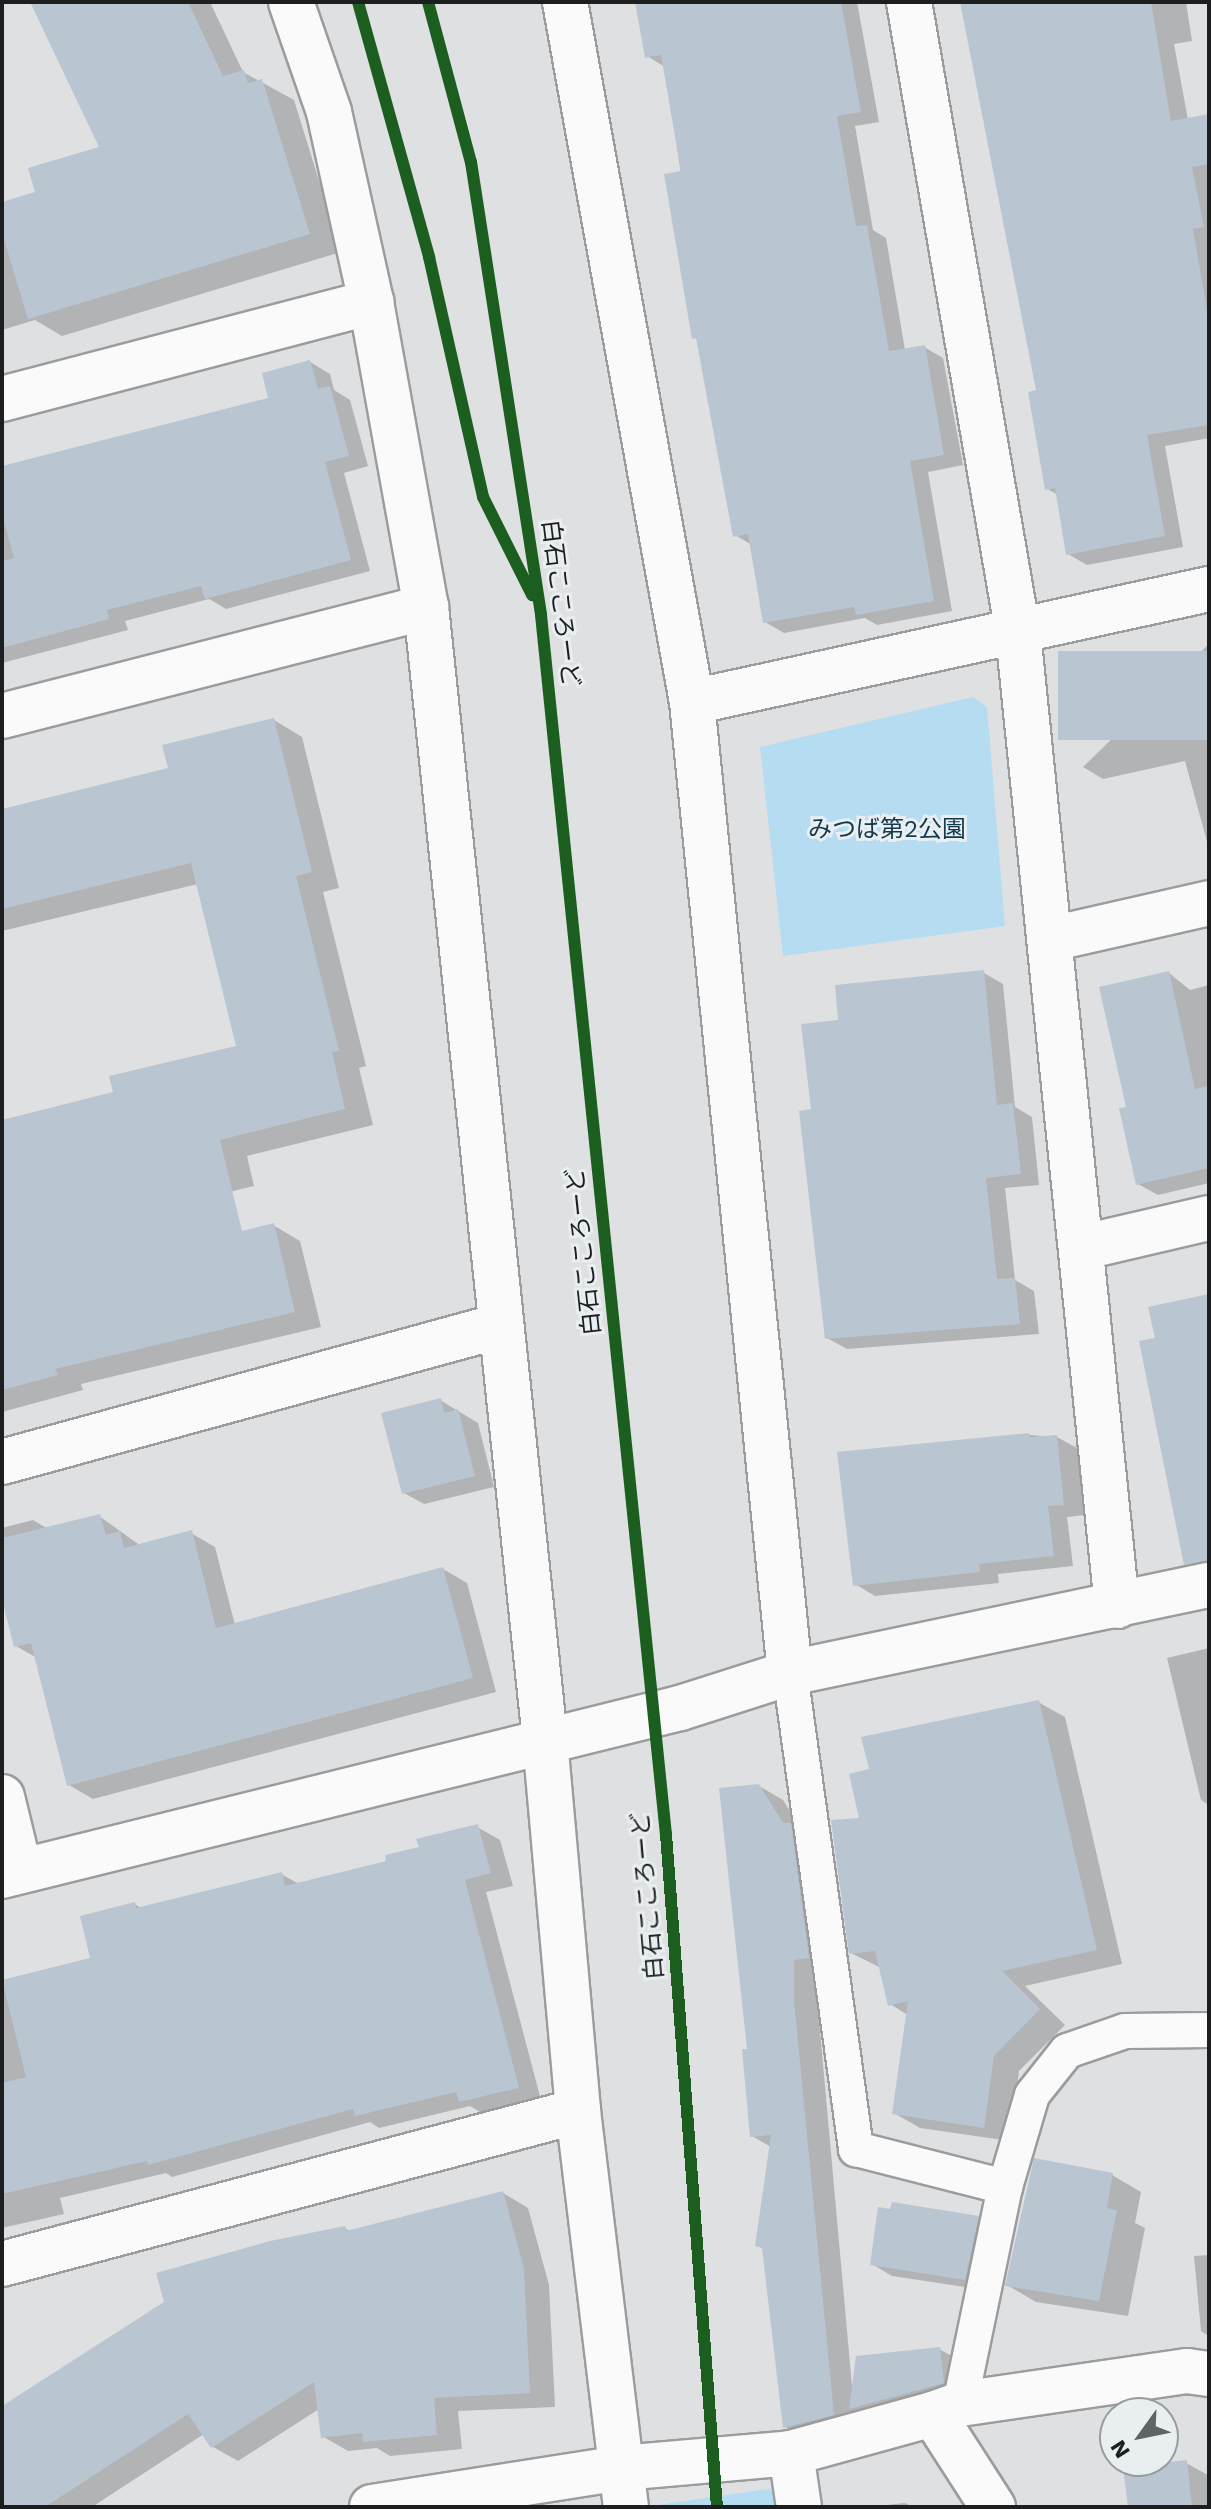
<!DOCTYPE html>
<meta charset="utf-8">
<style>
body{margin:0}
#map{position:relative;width:1211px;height:2509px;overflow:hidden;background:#dee0e2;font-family:"Work Sans","Noto Sans JP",sans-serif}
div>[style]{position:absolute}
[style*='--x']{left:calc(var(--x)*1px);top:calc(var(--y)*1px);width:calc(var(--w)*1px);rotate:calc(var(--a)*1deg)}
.green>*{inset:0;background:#b5dcf1}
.shadow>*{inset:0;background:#0003}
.building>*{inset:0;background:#bac5d2;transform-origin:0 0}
.roads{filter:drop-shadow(2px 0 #9a9c9d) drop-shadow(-2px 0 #9a9c9d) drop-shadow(0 2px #9a9c9d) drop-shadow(0 -2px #9a9c9d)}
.service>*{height:34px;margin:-17px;padding:0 17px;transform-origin:17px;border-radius:17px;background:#fafafb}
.minor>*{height:44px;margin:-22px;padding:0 22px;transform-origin:22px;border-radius:22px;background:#fafafb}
.cycleway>*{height:12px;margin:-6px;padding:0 6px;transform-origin:6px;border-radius:6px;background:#1b5e20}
span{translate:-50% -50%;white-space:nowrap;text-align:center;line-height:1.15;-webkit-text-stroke:6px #e9eef1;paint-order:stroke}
.street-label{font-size:24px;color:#1c1e1f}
.park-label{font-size:24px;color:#12394c}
.frame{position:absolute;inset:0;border:4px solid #1c1e1f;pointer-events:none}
.north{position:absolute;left:1099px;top:2397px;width:80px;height:80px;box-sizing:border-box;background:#e9eef1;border:2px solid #979b9d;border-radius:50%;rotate:237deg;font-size:22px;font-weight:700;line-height:32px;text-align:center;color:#1c1e1f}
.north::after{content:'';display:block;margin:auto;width:28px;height:36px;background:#606263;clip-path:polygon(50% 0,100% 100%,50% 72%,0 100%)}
</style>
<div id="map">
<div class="green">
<div style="clip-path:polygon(973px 697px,987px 707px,1005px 926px,783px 956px,760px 747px)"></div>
<div style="clip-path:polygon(789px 2486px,791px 2507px,644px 2507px)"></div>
</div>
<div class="shadow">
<div style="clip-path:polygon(32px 2px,210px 2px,243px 72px,294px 100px,341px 252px,62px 336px,35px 320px,2px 330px,2px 204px,37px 194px,102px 148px)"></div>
<div style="clip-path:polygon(637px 2px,857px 2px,879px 122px,855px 126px,873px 230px,886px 238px,905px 350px,924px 347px,943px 358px,963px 465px,928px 472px,952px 611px,877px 625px,865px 618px,784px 633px,765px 622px,752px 545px,735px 535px,665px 67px,647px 56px)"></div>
<div style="clip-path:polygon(966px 2px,1186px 2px,1192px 41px,1174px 44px,1188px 120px,1209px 120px,1209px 438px,1165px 446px,1183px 547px,1087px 565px,1068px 554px,1058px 495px,1046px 488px,1038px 392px)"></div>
<div style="clip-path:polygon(310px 362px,330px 374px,334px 390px,350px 400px,368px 466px,344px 473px,370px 571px,226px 609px,209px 599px,125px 621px,128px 630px,2px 663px,2px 469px,270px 399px)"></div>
<div style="clip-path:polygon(1209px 644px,1209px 849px,1185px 761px,1103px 779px,1083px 767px)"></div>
<div style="clip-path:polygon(274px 720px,302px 737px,339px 888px,323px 892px,366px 1066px,359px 1068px,373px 1125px,247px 1156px,254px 1186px,2px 1246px,2px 1122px,115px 1094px,239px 1047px,198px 884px,2px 931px,2px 811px,170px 770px)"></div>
<div style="clip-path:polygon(984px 973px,1003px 984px,1015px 1107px,1032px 1117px,1039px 1185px,1005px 1188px,1015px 1280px,1034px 1291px,1039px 1334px,847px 1349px,827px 1338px,813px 1111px,841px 1021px)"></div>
<div style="clip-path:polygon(1169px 973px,1190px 990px,1209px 985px,1209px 1183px,1158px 1195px,1138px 1184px,1128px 1108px)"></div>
<div style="clip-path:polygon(273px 1225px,300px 1241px,321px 1327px,81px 1384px,83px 1390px,2px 1412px,2px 1309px)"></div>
<div style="clip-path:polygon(440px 1400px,478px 1423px,494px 1487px,424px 1504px,404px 1493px)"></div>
<div style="clip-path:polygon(1029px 1435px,1057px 1437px,1077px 1448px,1084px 1515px,1067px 1517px,1073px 1566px,998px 1574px,999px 1583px,875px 1596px,855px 1584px)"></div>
<div style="clip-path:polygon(99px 1516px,141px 1546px,191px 1533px,215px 1547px,235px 1625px,443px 1569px,467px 1583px,496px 1692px,93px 1799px,69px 1785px,37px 1658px,16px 1646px,2px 1591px,2px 1528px,33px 1520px,48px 1529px)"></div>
<div style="clip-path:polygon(1209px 1648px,1209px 1805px,1201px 1800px,1167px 1658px)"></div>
<div style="clip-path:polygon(1038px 1702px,1065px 1717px,1122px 1964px,1025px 1986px,1065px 2025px,1019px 2071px,1010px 2141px,920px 2128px,894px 2113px,908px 2015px,890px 2004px,881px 1968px,851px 1953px,862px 1820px,871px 1770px)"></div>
<div style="clip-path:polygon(759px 1786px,783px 1800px,802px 1831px,852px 2386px,939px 2349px,968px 2365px,972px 2399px,879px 2424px,855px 2410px,856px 2428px,808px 2440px,784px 2426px,764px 2250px,757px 2245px,771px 2147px,752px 2136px,749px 2051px)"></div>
<div style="clip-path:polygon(477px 1827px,500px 1840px,513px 1886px,486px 1892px,541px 2100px,483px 2114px,470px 2106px,379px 2128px,370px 2122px,172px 2177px,166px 2173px,60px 2198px,64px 2214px,2px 2228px,2px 1982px,93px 1959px,135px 1904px,142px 1909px,281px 1874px,299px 1884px,389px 1863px)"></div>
<div style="clip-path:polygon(1112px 2175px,1141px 2192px,1135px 2223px,1145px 2228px,1128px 2316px,1036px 2302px,1007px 2285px)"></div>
<div style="clip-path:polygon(503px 2193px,528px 2208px,549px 2285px,555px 2407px,458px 2411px,462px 2449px,390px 2456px,377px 2448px,348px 2451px,322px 2436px,319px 2409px,238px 2461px,213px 2447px,204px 2434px,92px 2507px,2px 2507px,2px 2409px,345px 2228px,351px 2232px)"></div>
<div style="clip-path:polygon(978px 2218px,998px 2229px,985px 2290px,892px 2276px,872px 2264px)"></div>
<div style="clip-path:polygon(1209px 2255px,1209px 2336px,1201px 2331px,1194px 2256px)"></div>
<div style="clip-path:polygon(1186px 2463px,1208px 2475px,1209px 2507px,1131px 2507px)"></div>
<div style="clip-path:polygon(905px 2503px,913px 2507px,868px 2507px)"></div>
</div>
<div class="building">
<div style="clip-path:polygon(30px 2px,188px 2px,223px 76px,244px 70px,248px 83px,262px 79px,310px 234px,28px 319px,2px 233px,2px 202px,35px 192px,28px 168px,99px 147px)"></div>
<div style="clip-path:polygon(635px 2px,841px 2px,861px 112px,837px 116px,856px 226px,867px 225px,889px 351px,925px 345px,944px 455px,910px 461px,934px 601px,856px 615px,854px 607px,763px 623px,748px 534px,733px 537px,696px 338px,692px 339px,664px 174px,681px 171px,661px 55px,645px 58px)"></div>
<div style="clip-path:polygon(960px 2px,1151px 2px,1171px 121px,1209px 114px,1209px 164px,1192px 167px,1204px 227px,1193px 229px,1209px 321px,1209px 425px,1147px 435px,1165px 536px,1066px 555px,1055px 488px,1045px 490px,1028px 392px,1036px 390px)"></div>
<div style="clip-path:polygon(310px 360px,318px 389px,330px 386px,349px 456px,325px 462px,351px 560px,205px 599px,201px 586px,107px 610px,109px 619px,2px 648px,2px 561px,14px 558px,2px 514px,2px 466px,268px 398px,262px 373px)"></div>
<div style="left:1209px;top:651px;width:89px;height:151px;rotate:90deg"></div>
<div style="clip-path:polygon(274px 718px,312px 872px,296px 876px,339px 1051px,332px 1052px,345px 1109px,220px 1140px,242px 1231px,274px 1223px,295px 1312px,55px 1369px,58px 1375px,2px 1390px,2px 1120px,113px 1092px,109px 1076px,236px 1046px,191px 863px,2px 909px,2px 809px,168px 768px,162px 745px)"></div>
<div style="clip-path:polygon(984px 970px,997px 1105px,1013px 1103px,1021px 1174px,986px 1178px,997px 1279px,1015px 1278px,1020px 1324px,825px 1339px,799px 1111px,811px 1109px,801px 1024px,838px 1020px,835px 985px)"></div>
<div style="clip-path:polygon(1169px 971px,1195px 1089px,1209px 1086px,1209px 1168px,1136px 1185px,1119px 1108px,1126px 1107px,1099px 987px)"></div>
<div style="clip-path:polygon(1209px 1294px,1209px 1561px,1184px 1565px,1139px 1341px,1155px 1338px,1148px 1307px)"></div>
<div style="clip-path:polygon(441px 1398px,444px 1413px,458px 1409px,475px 1476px,402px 1494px,381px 1413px)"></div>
<div style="clip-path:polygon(1029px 1433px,1030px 1437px,1057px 1435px,1064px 1505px,1048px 1506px,1054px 1556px,979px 1564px,980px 1572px,853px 1586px,837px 1452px)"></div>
<div style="clip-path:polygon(100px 1514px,106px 1535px,120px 1531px,124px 1548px,192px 1530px,216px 1628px,443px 1567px,473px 1678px,67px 1786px,31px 1643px,14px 1647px,2px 1599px,2px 1538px)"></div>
<div style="clip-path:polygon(1039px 1700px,1097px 1950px,1002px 1971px,1040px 2009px,994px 2056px,984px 2128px,892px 2114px,908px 2001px,888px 2006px,875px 1951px,849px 1954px,831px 1820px,859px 1818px,849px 1774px,869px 1769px,861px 1737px)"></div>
<div style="clip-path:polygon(759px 1784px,783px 1823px,791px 1823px,809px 1958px,794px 1960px,794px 2000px,834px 2415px,783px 2428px,762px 2248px,755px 2246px,771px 2135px,750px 2137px,742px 2049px,747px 2049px,719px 1788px)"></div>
<div style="clip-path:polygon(478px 1824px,491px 1873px,465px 1880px,519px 2088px,459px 2102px,456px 2092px,355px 2116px,353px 2109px,148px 2165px,147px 2161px,2px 2194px,2px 2083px,26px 2077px,2px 1980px,90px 1958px,80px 1916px,135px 1902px,136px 1908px,282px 1872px,285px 1886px,386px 1861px,385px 1855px,419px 1847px,416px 1839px)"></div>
<div style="clip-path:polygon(1034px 2158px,1113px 2173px,1107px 2208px,1117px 2210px,1099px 2301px,1005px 2286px)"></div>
<div style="clip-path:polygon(503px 2191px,524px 2269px,530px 2393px,434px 2398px,437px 2435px,363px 2442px,362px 2433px,321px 2438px,314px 2382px,211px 2448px,188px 2414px,45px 2507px,2px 2507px,2px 2406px,164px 2302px,156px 2273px,270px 2241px,345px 2226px,346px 2231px)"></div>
<div style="clip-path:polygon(892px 2202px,979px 2216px,965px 2280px,870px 2265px,878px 2207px,890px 2209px)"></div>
<div style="clip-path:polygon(940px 2347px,944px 2383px,849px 2409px,856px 2356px)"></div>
<div style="clip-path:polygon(1187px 2460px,1192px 2507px,1128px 2507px,1123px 2467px)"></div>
</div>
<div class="roads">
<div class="service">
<div style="--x:790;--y:1673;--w:481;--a:82.1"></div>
<div style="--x:856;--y:2149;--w:154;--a:14.3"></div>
<div style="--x:960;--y:2404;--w:222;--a:-78.3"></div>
<div style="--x:1005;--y:2187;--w:96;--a:-73.6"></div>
<div style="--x:1032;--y:2095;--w:56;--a:-51.5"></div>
<div style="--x:1067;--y:2051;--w:61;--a:-19"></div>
<div style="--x:1125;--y:2031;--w:84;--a:-0.7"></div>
</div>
<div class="minor">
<div style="--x:291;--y:2;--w:116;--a:70.9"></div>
<div style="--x:329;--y:112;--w:195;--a:77.5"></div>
<div style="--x:371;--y:302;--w:310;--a:79.8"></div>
<div style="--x:426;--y:607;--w:1139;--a:84"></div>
<div style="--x:545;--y:1740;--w:372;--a:84.9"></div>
<div style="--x:578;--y:2111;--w:399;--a:83.1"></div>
<div style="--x:565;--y:2;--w:711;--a:79.72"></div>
<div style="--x:692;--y:702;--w:976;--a:84.24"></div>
<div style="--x:909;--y:2;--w:640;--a:80.2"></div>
<div style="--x:1018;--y:633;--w:978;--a:84.19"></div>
<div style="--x:2;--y:399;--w:382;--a:-14.7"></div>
<div style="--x:692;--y:702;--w:529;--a:-12.33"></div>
<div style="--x:2;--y:716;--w:438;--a:-14.4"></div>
<div style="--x:1051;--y:939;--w:162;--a:-12.8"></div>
<div style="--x:1084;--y:1247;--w:128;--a:-13.1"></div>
<div style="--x:2;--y:1462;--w:515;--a:-15.3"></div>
<div style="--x:2;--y:1797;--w:76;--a:76.3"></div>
<div style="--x:2;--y:1876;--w:699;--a:-13.92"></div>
<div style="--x:680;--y:1708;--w:115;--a:-17.7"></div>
<div style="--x:790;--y:1673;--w:428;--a:-11.9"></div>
<div style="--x:2;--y:2264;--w:596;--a:-14.88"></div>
<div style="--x:933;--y:2414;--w:29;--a:-20"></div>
<div style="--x:960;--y:2404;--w:229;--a:-8.3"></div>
<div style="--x:1187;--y:2371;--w:22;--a:8"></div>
<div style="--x:791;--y:2453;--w:55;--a:81.6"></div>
<div style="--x:372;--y:2507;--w:252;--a:-8.9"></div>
<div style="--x:621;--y:2468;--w:171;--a:-5"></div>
<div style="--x:791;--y:2453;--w:147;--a:-15.4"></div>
<div style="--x:933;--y:2414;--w:111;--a:57.2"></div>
</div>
</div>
<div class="cycleway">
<div style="--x:358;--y:2;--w:265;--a:74.4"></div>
<div style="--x:429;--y:257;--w:246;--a:77.3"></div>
<div style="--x:483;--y:497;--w:110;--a:63.4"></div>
<div style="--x:428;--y:2;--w:166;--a:75"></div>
<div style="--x:471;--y:162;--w:458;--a:81.2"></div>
<div style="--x:541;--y:615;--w:1225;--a:84.15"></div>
<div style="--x:666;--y:1834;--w:675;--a:85.67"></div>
</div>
<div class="street-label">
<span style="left:560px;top:603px;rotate:83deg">白石こころーど</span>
<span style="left:584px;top:1252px;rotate:-96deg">白石こころーど</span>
<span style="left:648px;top:1896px;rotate:-95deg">白石こころーど</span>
</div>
<div class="park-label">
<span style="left:887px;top:830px">みつば第2公園</span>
</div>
<div class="frame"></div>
<div class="north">N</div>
</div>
